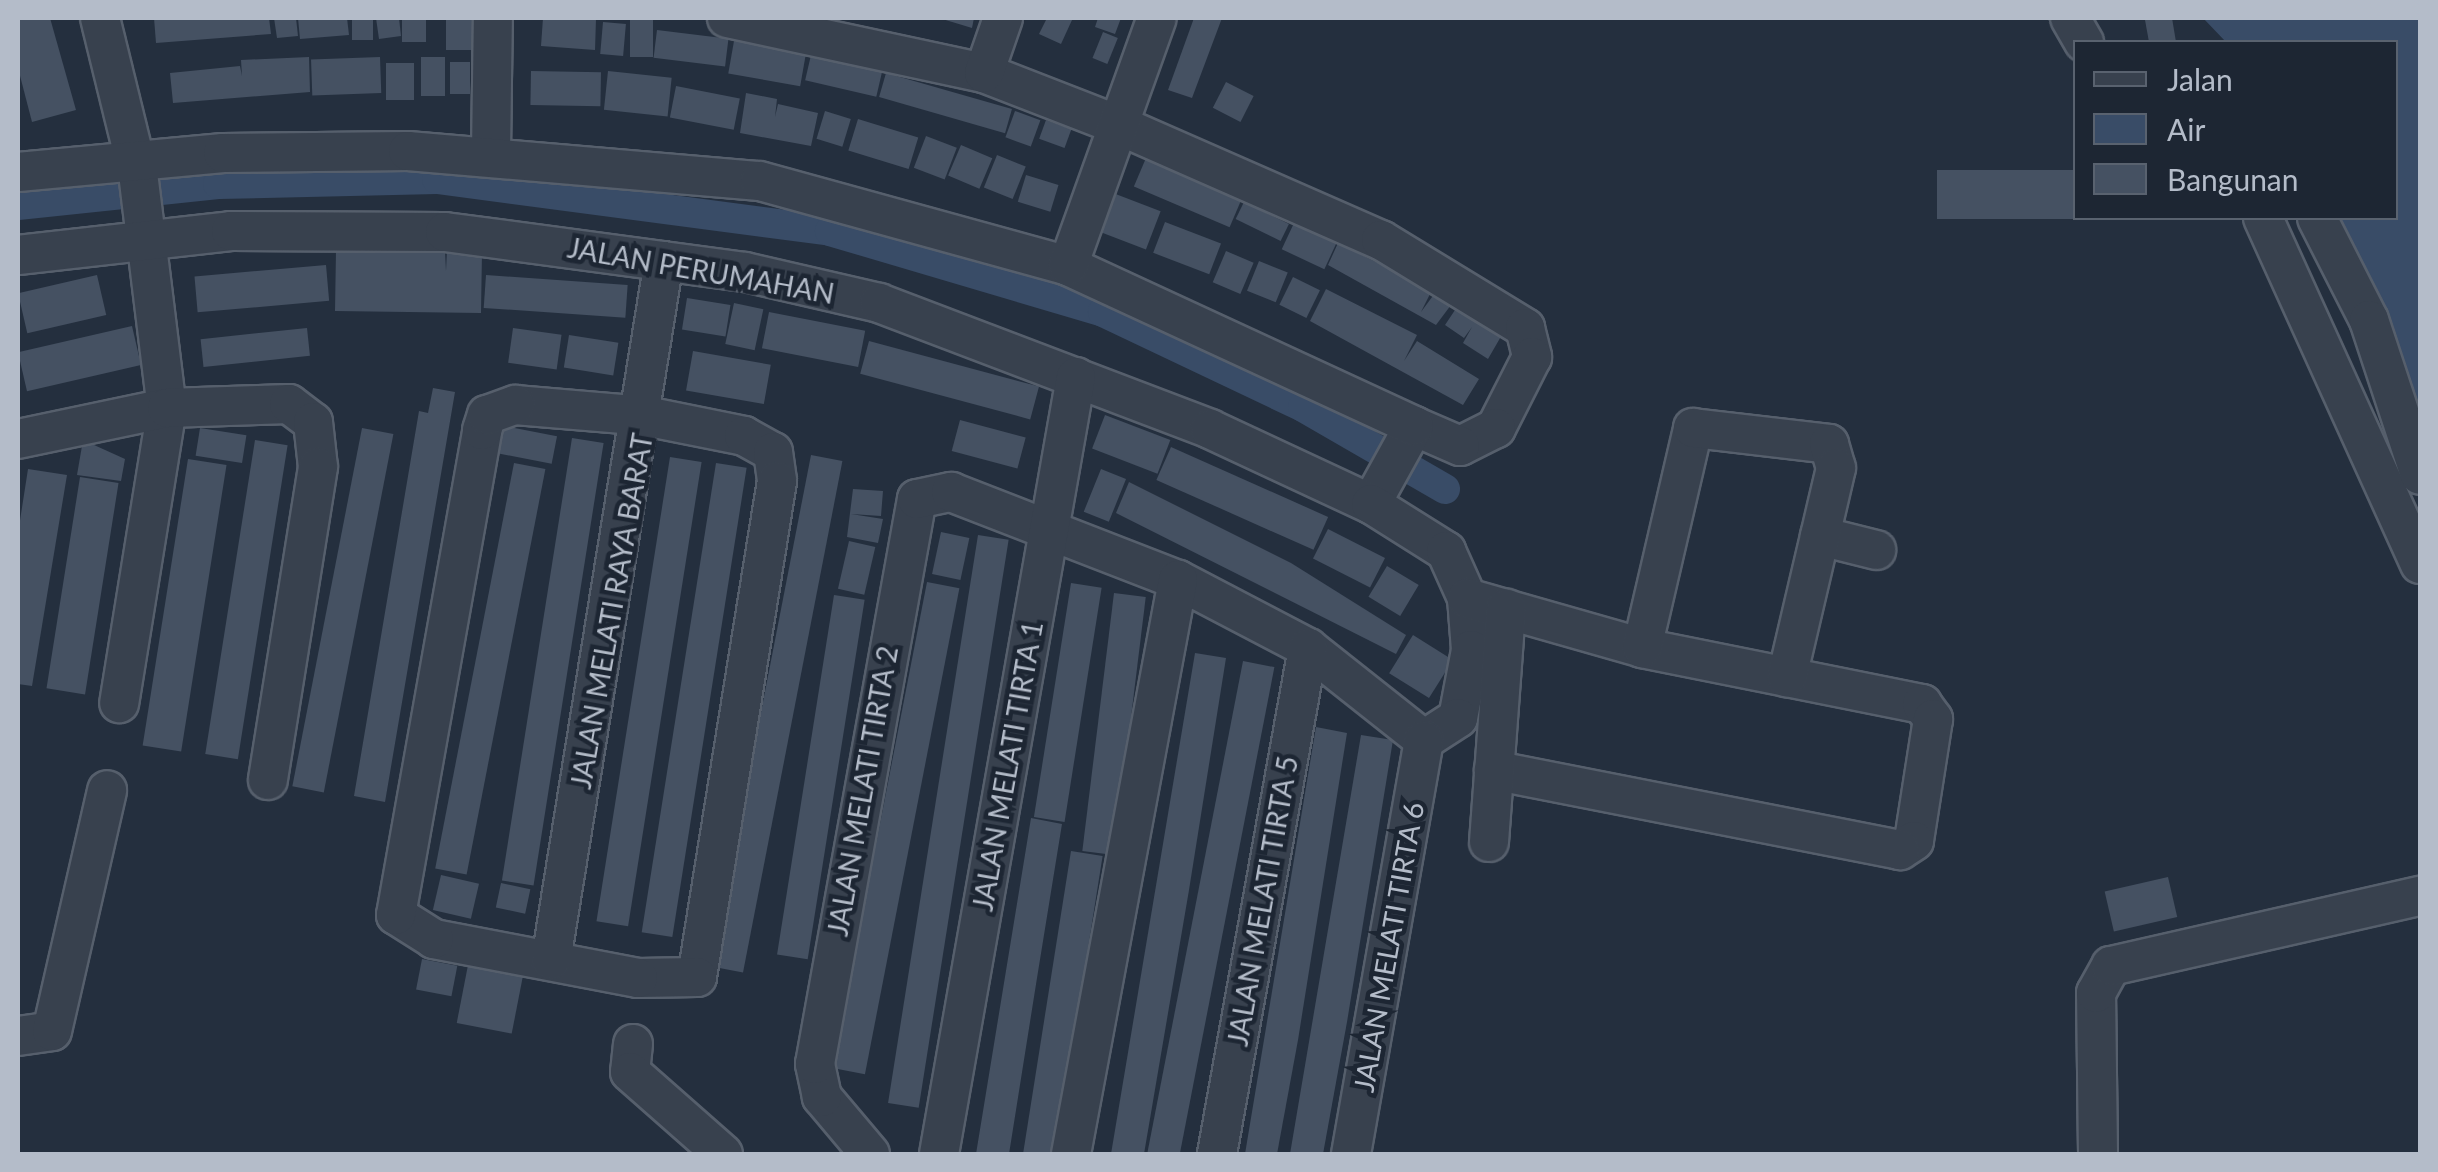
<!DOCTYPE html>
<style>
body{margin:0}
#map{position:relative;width:2438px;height:1172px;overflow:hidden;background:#242f3e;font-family:Lato,sans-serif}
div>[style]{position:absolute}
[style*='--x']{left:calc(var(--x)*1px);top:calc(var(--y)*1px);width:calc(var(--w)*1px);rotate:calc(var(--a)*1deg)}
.water>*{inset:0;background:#394c67}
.canal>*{height:30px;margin:-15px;padding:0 15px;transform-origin:15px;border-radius:15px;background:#394c67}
.building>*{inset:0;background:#455162;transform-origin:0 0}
.roads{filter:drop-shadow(2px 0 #565f6c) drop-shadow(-2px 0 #565f6c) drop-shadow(0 2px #565f6c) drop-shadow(0 -2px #565f6c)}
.minor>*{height:38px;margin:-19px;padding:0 19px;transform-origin:19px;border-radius:19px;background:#38414e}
span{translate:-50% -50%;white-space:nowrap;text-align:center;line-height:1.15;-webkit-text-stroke:9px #1d2633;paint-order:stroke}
.street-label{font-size:28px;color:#b4bcc9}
.frame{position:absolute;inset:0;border:20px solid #b4bcc9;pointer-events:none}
.legend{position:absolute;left:2073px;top:40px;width:325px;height:180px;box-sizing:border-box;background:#1d2633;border:2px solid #59626f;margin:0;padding:12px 18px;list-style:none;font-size:30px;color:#b4bcc9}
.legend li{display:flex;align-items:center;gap:20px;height:50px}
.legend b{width:50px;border:2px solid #59626f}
</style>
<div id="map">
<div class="water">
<div style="clip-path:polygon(2203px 18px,2420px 18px,2420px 422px,2325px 218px,2396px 218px,2396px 42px,2226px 42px)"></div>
</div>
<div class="canal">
<div style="--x:18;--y:205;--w:201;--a:-6"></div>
<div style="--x:218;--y:184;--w:219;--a:-1.3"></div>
<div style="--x:437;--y:179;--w:396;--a:7.5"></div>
<div style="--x:830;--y:231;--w:285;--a:16.5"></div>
<div style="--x:1103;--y:312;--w:221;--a:25.4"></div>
<div style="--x:1303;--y:407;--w:164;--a:30"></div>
</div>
<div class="building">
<div style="clip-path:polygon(18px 18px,50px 18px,76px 110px,32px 122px,18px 68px)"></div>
<div style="clip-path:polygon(154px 18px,269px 18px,271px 34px,156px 43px)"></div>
<div style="clip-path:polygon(274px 18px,296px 18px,298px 36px,277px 38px)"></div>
<div style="clip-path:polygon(298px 18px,347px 18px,349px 35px,300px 39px)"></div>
<div style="left:352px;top:18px;width:21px;height:22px"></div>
<div style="clip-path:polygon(376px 18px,399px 18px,401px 36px,379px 39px)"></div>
<div style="left:402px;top:18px;width:24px;height:24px"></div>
<div style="left:446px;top:18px;width:29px;height:32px"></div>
<div style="clip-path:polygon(543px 18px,596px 18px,595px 50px,541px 46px)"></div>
<div style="left:630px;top:18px;width:23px;height:39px"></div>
<div style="clip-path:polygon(939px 18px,974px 18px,972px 28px)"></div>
<div style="clip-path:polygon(1047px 18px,1072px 20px,1061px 44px,1039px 34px)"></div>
<div style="clip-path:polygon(1098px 18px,1121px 18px,1115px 34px,1095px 27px)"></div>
<div style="clip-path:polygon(1194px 18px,1222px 18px,1192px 98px,1168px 90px)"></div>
<div style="clip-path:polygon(2172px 18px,2176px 42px,2149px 42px,2145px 20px)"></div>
<div style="left:603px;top:22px;width:23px;height:32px;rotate:5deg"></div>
<div style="left:657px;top:30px;width:72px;height:28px;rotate:7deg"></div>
<div style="left:1103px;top:32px;width:16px;height:28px;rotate:22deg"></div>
<div style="left:734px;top:41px;width:73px;height:33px;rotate:10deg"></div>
<div style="left:811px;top:55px;width:73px;height:26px;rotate:13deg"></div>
<div style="clip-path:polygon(309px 57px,310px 92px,173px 103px,170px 73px,240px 66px,242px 76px,241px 60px)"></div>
<div style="left:380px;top:57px;width:36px;height:69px;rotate:88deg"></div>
<div style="left:421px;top:57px;width:24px;height:39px"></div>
<div style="left:450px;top:62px;width:20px;height:32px"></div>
<div style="left:386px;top:63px;width:28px;height:37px"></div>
<div style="left:531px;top:71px;width:70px;height:34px;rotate:1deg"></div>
<div style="left:608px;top:71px;width:64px;height:39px;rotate:6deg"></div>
<div style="left:886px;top:73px;width:131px;height:25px;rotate:16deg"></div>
<div style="left:1226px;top:82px;width:31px;height:29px;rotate:27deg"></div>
<div style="left:676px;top:86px;width:65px;height:32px;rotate:11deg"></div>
<div style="clip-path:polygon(746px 93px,777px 99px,775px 117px,778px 104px,818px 113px,811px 146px,740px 133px)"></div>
<div style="left:825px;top:111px;width:27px;height:29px;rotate:17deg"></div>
<div style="left:1015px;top:111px;width:27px;height:28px;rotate:20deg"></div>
<div style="left:858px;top:119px;width:63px;height:33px;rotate:17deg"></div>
<div style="left:1046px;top:120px;width:27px;height:20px;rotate:20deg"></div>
<div style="left:926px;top:136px;width:33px;height:34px;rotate:21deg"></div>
<div style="left:961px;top:145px;width:34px;height:33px;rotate:23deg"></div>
<div style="left:997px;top:155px;width:31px;height:35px;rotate:22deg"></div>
<div style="left:1146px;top:158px;width:104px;height:31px;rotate:23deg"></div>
<div style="left:2076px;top:170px;width:49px;height:139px;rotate:90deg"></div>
<div style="left:1026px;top:175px;width:34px;height:28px;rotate:17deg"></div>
<div style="left:1113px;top:193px;width:51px;height:41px;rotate:21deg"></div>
<div style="left:1244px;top:202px;width:50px;height:19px;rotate:26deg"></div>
<div style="left:1165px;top:222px;width:60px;height:33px;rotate:21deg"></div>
<div style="left:1294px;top:223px;width:47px;height:29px;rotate:25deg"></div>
<div style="clip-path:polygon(1338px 243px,1432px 290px,1421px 312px,1435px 293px,1451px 305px,1436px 325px,1328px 265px)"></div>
<div style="clip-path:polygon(336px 250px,445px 251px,446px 271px,447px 250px,482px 252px,481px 313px,335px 311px)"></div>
<div style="left:1226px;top:251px;width:30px;height:34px;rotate:23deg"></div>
<div style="left:1259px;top:261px;width:31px;height:32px;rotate:22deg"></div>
<div style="left:326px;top:265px;width:36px;height:132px;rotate:85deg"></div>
<div style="left:97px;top:275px;width:41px;height:81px;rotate:77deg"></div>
<div style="left:486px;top:275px;width:142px;height:33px;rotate:4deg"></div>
<div style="left:1293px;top:277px;width:30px;height:31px;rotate:26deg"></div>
<div style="clip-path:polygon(1326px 289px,1417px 335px,1404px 361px,1417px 341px,1479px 379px,1463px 405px,1310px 321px)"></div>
<div style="left:687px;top:298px;width:44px;height:32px;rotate:9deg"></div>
<div style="left:734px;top:303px;width:30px;height:42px;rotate:12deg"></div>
<div style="clip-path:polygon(1459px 304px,1503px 333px,1488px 359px,1463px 343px,1472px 327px,1464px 338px,1445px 325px)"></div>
<div style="left:769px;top:312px;width:98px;height:37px;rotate:11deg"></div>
<div style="left:132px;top:326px;width:40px;height:117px;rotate:77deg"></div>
<div style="left:307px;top:328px;width:28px;height:107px;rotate:84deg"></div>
<div style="left:513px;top:328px;width:49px;height:35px;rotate:8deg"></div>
<div style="left:569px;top:335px;width:50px;height:33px;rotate:9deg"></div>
<div style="left:869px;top:341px;width:176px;height:34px;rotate:15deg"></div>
<div style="left:693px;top:351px;width:79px;height:40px;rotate:10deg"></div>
<div style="clip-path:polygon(433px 388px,455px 392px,385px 802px,354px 796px,419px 411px,428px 413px)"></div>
<div style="left:1105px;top:415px;width:70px;height:36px;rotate:21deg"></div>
<div style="left:960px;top:420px;width:68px;height:32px;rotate:15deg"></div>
<div style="left:504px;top:426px;width:54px;height:28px;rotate:11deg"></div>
<div style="left:200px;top:428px;width:47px;height:28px;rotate:9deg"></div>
<div style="left:362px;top:428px;width:32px;height:365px;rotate:11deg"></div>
<div style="left:572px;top:438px;width:32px;height:448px;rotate:9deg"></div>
<div style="clip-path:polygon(83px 440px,125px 459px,121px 481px,77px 475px)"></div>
<div style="left:255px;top:440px;width:33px;height:318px;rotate:9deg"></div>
<div style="left:1171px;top:447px;width:172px;height:36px;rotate:24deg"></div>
<div style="left:811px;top:455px;width:32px;height:521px;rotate:11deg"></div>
<div style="left:670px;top:457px;width:32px;height:470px;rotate:9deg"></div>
<div style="left:188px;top:459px;width:39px;height:290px;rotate:9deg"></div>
<div style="left:514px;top:463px;width:32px;height:413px;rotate:11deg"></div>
<div style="left:716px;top:463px;width:31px;height:475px;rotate:9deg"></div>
<div style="clip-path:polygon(28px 469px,67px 475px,32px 686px,18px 684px,18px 533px)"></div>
<div style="left:1101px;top:469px;width:27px;height:46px;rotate:22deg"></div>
<div style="left:80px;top:477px;width:39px;height:214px;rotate:9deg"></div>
<div style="clip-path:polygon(1129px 482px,1291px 563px,1406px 635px,1396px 654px,1116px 513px)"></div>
<div style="clip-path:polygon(853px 489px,883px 491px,881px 516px,851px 514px,883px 519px,878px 543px,847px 537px)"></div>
<div style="left:1328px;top:529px;width:64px;height:33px;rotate:27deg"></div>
<div style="left:941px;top:532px;width:29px;height:43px;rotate:12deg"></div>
<div style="left:978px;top:535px;width:31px;height:575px;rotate:9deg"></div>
<div style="left:849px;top:541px;width:27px;height:49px;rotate:13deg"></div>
<div style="left:1387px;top:566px;width:37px;height:36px;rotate:31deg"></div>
<div style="left:927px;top:582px;width:33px;height:495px;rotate:11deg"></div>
<div style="left:1071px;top:583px;width:31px;height:237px;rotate:9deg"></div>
<div style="left:1114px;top:593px;width:32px;height:260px;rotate:7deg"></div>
<div style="left:834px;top:595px;width:31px;height:364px;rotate:9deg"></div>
<div style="left:1413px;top:635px;width:47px;height:45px;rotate:32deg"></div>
<div style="clip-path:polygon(1195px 653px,1226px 658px,1189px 890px,1144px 1154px,1111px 1154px)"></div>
<div style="left:1243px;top:661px;width:32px;height:501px;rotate:11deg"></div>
<div style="clip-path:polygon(1316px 727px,1347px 733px,1298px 1040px,1277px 1154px,1245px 1154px)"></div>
<div style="clip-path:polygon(1361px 735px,1393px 740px,1347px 1022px,1323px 1154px,1290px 1154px)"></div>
<div style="clip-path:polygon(1031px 818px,1062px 824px,1037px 978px,1009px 1154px,976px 1154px)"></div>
<div style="left:1071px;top:851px;width:32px;height:307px;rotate:9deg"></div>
<div style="left:441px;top:875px;width:39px;height:36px;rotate:13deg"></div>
<div style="left:2168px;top:877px;width:41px;height:65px;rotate:77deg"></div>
<div style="left:501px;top:883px;width:30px;height:25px;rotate:12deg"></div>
<div style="left:422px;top:959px;width:36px;height:31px;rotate:11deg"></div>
<div style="left:468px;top:965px;width:56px;height:59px;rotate:11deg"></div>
</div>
<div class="roads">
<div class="minor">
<div style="--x:100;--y:18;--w:160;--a:76.2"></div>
<div style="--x:138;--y:173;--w:237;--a:83"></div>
<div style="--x:167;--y:408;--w:299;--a:99.2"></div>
<div style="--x:727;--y:18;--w:263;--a:12.1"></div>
<div style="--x:984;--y:73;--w:149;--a:21.2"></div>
<div style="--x:1123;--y:127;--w:282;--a:23.7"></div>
<div style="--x:1381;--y:240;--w:169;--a:31.4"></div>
<div style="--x:1525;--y:328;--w:30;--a:76"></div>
<div style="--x:1532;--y:357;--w:80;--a:116.9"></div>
<div style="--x:1496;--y:428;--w:40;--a:153.4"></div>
<div style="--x:1460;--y:446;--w:50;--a:-156.5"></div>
<div style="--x:1414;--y:426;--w:89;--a:118.9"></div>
<div style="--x:2070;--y:18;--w:28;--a:60"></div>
<div style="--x:984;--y:73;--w:58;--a:-70.9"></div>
<div style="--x:491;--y:153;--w:135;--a:-89.2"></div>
<div style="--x:18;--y:172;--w:206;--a:-5.3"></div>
<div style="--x:223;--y:153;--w:185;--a:-0.6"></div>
<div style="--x:408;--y:151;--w:353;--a:4.9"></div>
<div style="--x:760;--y:181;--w:320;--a:15.4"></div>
<div style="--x:1068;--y:266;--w:381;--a:24.8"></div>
<div style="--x:2263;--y:218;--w:380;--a:65.6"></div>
<div style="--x:2317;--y:218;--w:114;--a:63"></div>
<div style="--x:2369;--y:320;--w:163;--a:71.8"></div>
<div style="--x:18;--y:255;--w:214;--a:-6.4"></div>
<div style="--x:231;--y:231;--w:214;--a:0.3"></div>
<div style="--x:445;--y:232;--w:303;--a:7.6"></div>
<div style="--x:745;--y:272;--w:138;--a:13"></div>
<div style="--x:879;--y:303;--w:354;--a:20.8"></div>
<div style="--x:1210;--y:429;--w:178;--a:25"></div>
<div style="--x:1371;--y:504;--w:89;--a:32.1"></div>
<div style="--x:1446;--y:551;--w:51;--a:65.9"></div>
<div style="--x:1467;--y:598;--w:52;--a:85.6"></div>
<div style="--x:1471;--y:650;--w:69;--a:100.8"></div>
<div style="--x:1458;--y:718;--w:40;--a:147.1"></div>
<div style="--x:1068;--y:266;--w:263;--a:-70.3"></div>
<div style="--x:515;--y:405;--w:130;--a:4.8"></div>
<div style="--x:645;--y:416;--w:101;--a:11.4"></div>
<div style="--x:744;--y:436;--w:33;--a:29"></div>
<div style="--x:773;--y:452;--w:29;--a:82"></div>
<div style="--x:777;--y:481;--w:502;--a:99.16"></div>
<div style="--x:697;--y:977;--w:59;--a:179"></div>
<div style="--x:638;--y:978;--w:208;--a:-169.2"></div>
<div style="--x:434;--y:939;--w:45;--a:-147.7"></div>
<div style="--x:396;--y:915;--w:493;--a:-79.9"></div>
<div style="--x:482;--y:430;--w:16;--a:-72"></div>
<div style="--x:487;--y:415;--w:30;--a:-20"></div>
<div style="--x:18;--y:439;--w:152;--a:-11.8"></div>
<div style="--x:167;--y:408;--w:122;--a:-1.9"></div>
<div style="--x:289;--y:404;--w:30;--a:37"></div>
<div style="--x:313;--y:422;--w:45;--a:83.7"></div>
<div style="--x:318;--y:467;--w:317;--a:99.1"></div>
<div style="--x:1820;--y:536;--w:58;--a:14"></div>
<div style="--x:1467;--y:598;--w:182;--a:15.9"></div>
<div style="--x:1642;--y:648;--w:286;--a:11.3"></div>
<div style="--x:1922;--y:704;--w:19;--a:54"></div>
<div style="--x:1933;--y:719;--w:123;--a:98.9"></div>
<div style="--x:1914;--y:841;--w:17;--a:147"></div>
<div style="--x:1900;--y:850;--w:414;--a:-168.9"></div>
<div style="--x:1642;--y:648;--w:226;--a:-76.9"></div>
<div style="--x:1693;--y:428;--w:137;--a:6.7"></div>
<div style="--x:1829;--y:444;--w:25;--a:74"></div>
<div style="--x:1836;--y:468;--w:215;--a:103.2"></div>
<div style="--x:1489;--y:842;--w:234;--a:-85.8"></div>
<div style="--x:551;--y:960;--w:708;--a:-80.82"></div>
<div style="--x:18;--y:1036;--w:34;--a:-8"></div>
<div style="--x:52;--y:1031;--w:247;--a:-77.1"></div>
<div style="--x:633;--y:1044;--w:28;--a:96"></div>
<div style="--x:630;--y:1072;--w:124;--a:41.4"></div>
<div style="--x:870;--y:1154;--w:75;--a:-130.1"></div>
<div style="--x:822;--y:1097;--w:34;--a:-102"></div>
<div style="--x:815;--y:1064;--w:574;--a:-79.77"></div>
<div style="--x:917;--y:499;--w:35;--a:-12"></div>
<div style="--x:951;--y:492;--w:243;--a:21.2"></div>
<div style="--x:1178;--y:580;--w:147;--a:27.6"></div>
<div style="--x:1308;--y:648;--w:148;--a:38.4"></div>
<div style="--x:939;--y:1154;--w:789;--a:-80"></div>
<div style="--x:1071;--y:1154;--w:584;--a:-79.44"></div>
<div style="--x:1217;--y:1154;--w:514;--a:-79.8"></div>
<div style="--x:1351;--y:1154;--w:420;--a:-80"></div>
<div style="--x:2098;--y:1154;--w:161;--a:-90.7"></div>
<div style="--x:2096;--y:993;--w:31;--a:-61"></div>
<div style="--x:2111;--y:966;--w:317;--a:-12.8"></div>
</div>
</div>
<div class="street-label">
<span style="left:701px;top:270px;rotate:10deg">JALAN PERUMAHAN</span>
<span style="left:611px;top:611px;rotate:-80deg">JALAN MELATI RAYA BARAT</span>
<span style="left:1007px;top:766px;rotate:-80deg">JALAN MELATI TIRTA 1</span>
<span style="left:862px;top:791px;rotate:-80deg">JALAN MELATI TIRTA 2</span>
<span style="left:1262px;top:901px;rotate:-80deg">JALAN MELATI TIRTA 5</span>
<span style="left:1388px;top:947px;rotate:-80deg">JALAN MELATI TIRTA 6</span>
</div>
<div class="frame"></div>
<ul class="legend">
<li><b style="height:12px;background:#38414e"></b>Jalan</li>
<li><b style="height:28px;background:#394c67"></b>Air</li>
<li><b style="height:28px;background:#455162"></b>Bangunan</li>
</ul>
</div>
